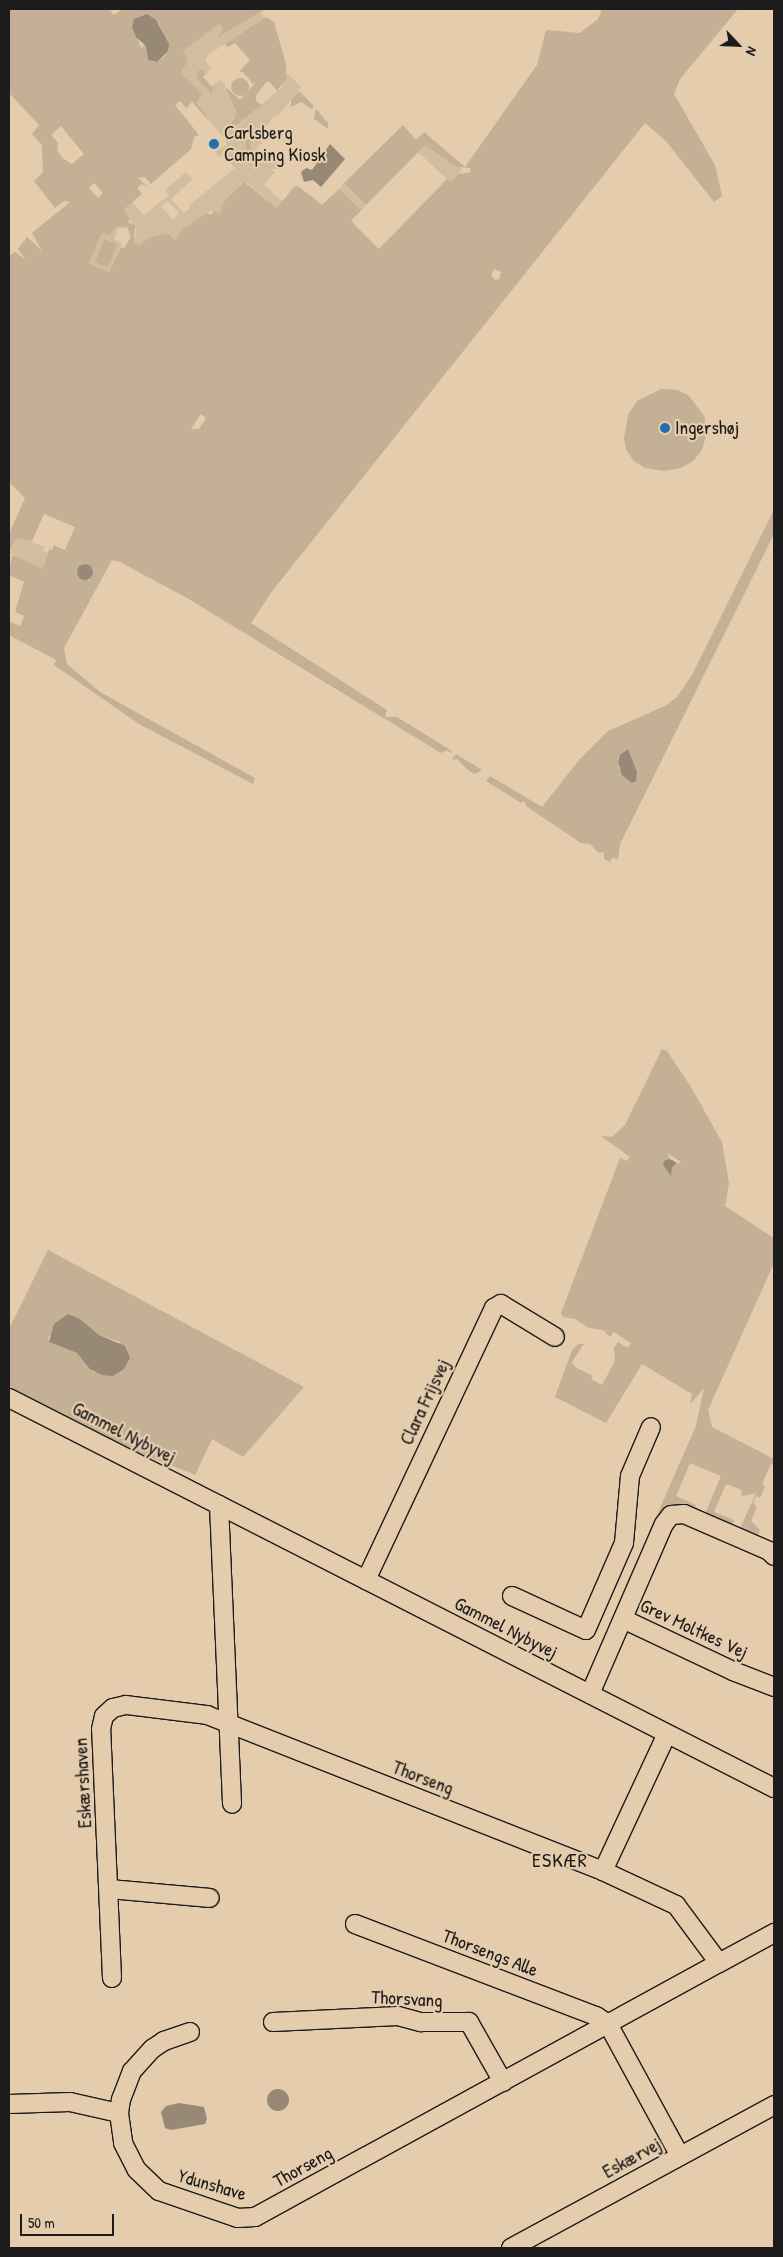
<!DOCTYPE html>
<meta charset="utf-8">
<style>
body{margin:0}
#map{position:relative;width:783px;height:2257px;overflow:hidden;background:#e4ccad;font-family:"Patrick Hand",sans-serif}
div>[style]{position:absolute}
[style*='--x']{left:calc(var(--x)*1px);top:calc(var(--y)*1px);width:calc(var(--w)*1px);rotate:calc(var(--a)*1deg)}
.built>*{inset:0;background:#d3bda1}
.green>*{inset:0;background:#c3b095;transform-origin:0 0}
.round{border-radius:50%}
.water>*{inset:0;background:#978976}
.roads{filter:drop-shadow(1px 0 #1c1c1c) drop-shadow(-1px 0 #1c1c1c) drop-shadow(0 1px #1c1c1c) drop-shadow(0 -1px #1c1c1c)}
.minor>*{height:18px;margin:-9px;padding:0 9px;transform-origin:9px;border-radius:9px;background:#e4ccad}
.dots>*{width:14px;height:14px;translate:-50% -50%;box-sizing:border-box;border:2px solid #e4ccad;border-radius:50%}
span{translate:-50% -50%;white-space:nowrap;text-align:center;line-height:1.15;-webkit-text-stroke:4.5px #e4ccad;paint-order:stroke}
.poi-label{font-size:19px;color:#1c1c1c}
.left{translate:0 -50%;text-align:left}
.street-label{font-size:19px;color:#1c1c1c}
.neighbourhood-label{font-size:20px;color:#1c1c1c;letter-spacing:1px}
.frame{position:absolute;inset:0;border:10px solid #1c1c1c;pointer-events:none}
.north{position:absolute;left:713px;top:20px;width:50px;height:50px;-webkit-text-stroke:4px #e4ccad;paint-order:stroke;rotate:115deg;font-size:14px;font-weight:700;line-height:20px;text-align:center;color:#1c1c1c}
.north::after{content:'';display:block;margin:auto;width:18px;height:22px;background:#1c1c1c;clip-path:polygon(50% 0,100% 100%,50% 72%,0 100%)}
.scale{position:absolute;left:20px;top:2214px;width:94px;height:22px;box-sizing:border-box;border:2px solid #1c1c1c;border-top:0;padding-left:6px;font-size:15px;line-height:18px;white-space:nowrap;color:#1c1c1c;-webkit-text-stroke:4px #e4ccad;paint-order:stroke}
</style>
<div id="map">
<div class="built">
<div style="clip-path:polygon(evenodd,261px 12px,264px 18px,208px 55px,205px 60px,211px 69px,206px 74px,202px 69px,197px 79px,210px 94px,212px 86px,220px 79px,225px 85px,224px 89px,235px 107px,235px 116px,229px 125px,233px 130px,281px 88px,287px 73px,301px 87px,279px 115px,274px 116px,266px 127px,247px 140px,254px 154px,249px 144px,257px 136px,262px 143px,256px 148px,263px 157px,270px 160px,275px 156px,281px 164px,277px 169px,271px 169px,275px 172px,264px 185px,282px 201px,280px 204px,277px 208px,247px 183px,242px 183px,225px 200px,224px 211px,219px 214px,213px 210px,207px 213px,174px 240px,166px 233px,150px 237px,140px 246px,134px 243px,137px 230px,123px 210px,132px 202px,144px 215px,169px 195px,165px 190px,186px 172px,193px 179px,171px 199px,184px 213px,191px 207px,189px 205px,235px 168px,225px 157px,226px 153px,219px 157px,215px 152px,226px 145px,226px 141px,199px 107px,197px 100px,201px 96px,181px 74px,188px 60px,183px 51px,219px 24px,223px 29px,217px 38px,261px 12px,168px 201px,179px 213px,173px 219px,161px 207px,168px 201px)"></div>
<div style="clip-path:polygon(424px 144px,462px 169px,452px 181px,447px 179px,418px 152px)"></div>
<div style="clip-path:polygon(345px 184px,366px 205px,364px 207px,360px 209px,339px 189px)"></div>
<div style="clip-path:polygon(116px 226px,128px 227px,132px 233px,132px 236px,130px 239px,128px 228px,118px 228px,114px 239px,122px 244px,109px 272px,89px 263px,102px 233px,110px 236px)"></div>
<div style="clip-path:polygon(18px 537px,45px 547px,43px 551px,50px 554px,43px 569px,14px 557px,14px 553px,9px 554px)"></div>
</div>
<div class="green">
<div style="clip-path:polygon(evenodd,9px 9px,109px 9px,114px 15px,122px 9px,266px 9px,217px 38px,223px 29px,219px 24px,183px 51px,188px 60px,181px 74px,202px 94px,197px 103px,212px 124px,192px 102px,186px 108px,180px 101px,175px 105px,199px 135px,194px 137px,191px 149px,151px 184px,145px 177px,138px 178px,148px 187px,142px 184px,137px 188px,142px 194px,123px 210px,130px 219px,128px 222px,135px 226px,134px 243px,140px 245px,150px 237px,167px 233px,175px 240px,182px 230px,207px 213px,212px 215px,213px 210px,220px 214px,225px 200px,244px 182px,277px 208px,294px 187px,298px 186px,322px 205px,339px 189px,360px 209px,364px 207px,351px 221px,379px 249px,447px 179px,452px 181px,458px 174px,471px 172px,470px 168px,457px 167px,425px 145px,366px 205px,345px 184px,340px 187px,403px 125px,416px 140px,424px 132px,465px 167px,537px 65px,546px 30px,580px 33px,598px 19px,602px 9px,738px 9px,680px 79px,674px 94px,715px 165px,722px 196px,714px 202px,666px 141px,645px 123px,273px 590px,251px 623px,387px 710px,385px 717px,397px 717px,452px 751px,451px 753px,447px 750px,441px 753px,187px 598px,120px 562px,112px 560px,64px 648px,67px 664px,100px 692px,255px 778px,253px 784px,139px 724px,54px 665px,56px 660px,9px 635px,9px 621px,20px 626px,24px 616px,15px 612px,24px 582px,9px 575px,12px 555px,43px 569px,49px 549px,52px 550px,54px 545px,65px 550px,75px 527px,44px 514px,32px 541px,17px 538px,9px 552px,9px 534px,25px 498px,9px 482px,9px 256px,15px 252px,26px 260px,18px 249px,27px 237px,42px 251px,32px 233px,70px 202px,64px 201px,55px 208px,34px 181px,43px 172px,42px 145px,32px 134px,39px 125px,9px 93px,9px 9px,144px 15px,159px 24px,165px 38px,165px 56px,157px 62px,148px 60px,146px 46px,144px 44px,142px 49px,136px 35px,134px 19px,144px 15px,9px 9px,61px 126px,84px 154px,72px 164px,62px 158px,57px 150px,58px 143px,51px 135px,61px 126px,9px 9px,94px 183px,103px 193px,98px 198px,89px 188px,94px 183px,9px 9px,116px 226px,127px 227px,132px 236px,124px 248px,121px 247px,109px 272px,89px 263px,102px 233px,110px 236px,116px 226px,9px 9px,494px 269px,501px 272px,499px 279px,495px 280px,491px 275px,494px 269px,9px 9px,201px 414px,206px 418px,199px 429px,191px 429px,201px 414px,9px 9px,82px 563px,94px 569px,89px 581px,76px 574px,82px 563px)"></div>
<div style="clip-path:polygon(266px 17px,274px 22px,286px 64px,286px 79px,277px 91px,270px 82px,266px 82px,256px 96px,256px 101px,262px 105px,231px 130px,228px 126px,234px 119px,236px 111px,224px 86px,240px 100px,257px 81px,253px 84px,243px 72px,239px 72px,250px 60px,235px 43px,228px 47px,225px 44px)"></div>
<div style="clip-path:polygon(202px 69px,206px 74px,203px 77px,213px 88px,211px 94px,197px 79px,197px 72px)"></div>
<div class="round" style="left:231px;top:78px;width:18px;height:18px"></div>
<div style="clip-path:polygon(299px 91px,314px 106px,312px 109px,301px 102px,291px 107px,291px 100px)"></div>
<div style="clip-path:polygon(316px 109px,328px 123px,328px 129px,314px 119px)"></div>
<div style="clip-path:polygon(262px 129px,249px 144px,254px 152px,251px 155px,246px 148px,246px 141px)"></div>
<div style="left:104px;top:239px;width:14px;height:25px;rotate:21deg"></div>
<div style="clip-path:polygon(661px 389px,678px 390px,689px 396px,704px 416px,707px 432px,702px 450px,693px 461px,681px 468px,664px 471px,645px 468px,634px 461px,626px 450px,624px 438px,628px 415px,637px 401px)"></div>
<div style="clip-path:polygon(evenodd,774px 510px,774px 534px,620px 844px,618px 860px,613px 857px,610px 862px,604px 859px,604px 852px,599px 853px,590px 844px,581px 843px,526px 806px,524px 801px,521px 803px,486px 781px,490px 776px,542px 807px,579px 760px,608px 731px,665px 706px,677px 697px,692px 675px,774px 510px,627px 749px,637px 772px,635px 778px,619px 769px,618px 759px,627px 749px)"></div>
<div style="clip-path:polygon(456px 754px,482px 770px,475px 774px,468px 770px,457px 759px,452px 760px)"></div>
<div style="clip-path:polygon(evenodd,662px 1049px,667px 1051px,691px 1087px,722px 1142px,729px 1183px,725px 1206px,774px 1238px,774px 1263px,708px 1410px,712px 1427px,774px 1459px,774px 1465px,771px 1464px,762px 1484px,765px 1486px,760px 1498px,756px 1496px,753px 1503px,757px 1507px,751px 1521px,760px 1530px,756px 1539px,739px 1531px,756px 1493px,744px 1496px,741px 1495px,742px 1490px,726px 1484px,714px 1512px,734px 1520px,731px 1528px,704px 1516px,721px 1476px,690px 1463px,676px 1496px,696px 1505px,694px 1512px,685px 1508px,620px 1607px,617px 1606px,696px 1426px,704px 1388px,690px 1404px,692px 1394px,642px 1364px,606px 1423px,555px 1397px,572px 1350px,578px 1344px,587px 1344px,583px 1345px,572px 1362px,575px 1367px,593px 1376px,591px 1379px,602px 1385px,615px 1361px,614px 1348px,618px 1342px,628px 1348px,631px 1343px,614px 1332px,610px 1337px,603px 1330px,589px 1328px,575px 1319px,563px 1317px,561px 1313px,620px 1158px,627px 1161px,630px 1157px,601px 1136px,612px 1137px,625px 1125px,662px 1049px,667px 1153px,681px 1162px,672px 1166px,671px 1175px,665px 1160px,670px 1159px,667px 1153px)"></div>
<div style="clip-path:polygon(evenodd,48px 1250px,192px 1327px,304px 1387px,243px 1457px,212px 1439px,195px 1475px,135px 1451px,9px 1389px,9px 1329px,48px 1250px,80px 1319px,99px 1335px,120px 1342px,94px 1372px,77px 1353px,49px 1342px,48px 1337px,80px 1319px)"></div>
</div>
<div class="water">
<div style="clip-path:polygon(147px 14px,156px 20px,169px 44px,168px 51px,157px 62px,148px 60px,146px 46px,136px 37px,132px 27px,134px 19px)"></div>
<div style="clip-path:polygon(330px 144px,345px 159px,321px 187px,313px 180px,304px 182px,301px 172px,306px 168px,312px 170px)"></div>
<div class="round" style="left:77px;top:564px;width:16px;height:16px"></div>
<div style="clip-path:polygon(628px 749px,637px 772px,636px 781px,632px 783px,622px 775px,618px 762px,620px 755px)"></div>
<div style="clip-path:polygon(670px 1159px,677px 1163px,672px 1167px,671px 1176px,663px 1165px,665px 1160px)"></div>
<div style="clip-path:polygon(68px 1314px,80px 1319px,99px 1335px,125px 1346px,130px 1358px,124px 1369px,113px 1376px,102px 1375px,90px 1369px,77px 1353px,49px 1342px,54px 1324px)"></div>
<div class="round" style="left:267px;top:2089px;width:22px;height:22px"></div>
<div style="clip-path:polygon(179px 2103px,204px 2107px,207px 2119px,205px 2124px,171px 2130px,165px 2128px,161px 2112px,166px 2106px)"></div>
</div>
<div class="roads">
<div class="minor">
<div style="--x:9;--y:1398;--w:859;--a:27.01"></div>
<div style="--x:219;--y:1505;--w:299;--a:87.5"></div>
<div style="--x:366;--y:1580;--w:301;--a:-64.8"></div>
<div style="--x:494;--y:1308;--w:8;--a:-30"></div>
<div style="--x:501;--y:1304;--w:63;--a:31.4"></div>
<div style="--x:512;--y:1596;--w:81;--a:24.7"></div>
<div style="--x:586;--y:1630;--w:95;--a:-66.4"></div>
<div style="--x:624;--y:1543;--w:67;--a:-84.9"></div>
<div style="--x:630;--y:1476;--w:53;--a:-66.8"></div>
<div style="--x:623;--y:1619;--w:122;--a:25.3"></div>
<div style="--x:733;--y:1671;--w:44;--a:21.3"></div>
<div style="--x:590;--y:1694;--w:185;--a:-66.5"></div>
<div style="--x:664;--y:1524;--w:11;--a:-52"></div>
<div style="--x:671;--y:1515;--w:13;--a:-4"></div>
<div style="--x:684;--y:1514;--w:93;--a:23.5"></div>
<div style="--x:769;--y:1551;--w:7;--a:45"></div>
<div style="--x:603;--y:1871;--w:81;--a:25"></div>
<div style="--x:676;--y:1905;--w:72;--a:53.4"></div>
<div style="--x:719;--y:1963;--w:63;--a:-28.6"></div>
<div style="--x:110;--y:1889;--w:100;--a:5.1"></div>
<div style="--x:355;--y:1924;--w:258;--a:20.9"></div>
<div style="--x:596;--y:2016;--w:14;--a:34"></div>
<div style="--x:608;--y:2024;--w:150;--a:61.4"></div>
<div style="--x:112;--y:1978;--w:249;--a:-92.5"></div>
<div style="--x:101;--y:1729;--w:13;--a:-77"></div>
<div style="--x:104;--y:1716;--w:12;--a:-42"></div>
<div style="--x:113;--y:1708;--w:13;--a:-13"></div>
<div style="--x:126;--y:1705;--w:82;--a:7"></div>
<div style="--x:207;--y:1715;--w:426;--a:21.5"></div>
<div style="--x:603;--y:1871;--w:151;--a:-65"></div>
<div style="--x:273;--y:2022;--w:125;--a:-2.7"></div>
<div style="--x:398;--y:2016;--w:24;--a:15"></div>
<div style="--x:421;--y:2022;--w:48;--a:0"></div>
<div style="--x:469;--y:2022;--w:69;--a:60.5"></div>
<div style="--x:190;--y:2032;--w:28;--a:161"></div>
<div style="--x:164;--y:2041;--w:14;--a:146"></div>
<div style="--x:152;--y:2049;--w:30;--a:132"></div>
<div style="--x:132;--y:2071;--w:30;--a:111"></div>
<div style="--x:121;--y:2099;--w:14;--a:98"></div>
<div style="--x:119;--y:2113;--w:30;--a:82"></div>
<div style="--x:123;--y:2143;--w:30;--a:63"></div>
<div style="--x:137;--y:2170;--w:30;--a:44"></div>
<div style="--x:159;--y:2191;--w:83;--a:18.9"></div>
<div style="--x:238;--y:2218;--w:17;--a:-3"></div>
<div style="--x:255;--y:2217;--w:529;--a:-28.7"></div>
<div style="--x:9;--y:2104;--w:61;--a:-1.9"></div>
<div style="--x:70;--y:2102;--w:50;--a:12.7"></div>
<div style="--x:511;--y:2248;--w:299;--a:-28.5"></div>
</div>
</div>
<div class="dots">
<div style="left:214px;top:144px;background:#1f6fb2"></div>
<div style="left:665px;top:428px;background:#1f6fb2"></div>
</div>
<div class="poi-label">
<span class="left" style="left:224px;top:144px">Carlsberg<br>Camping Kiosk</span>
<span class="left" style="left:675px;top:428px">Ingershøj</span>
</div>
<div class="street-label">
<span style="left:425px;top:1402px;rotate:-65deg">Clara Frijsvej</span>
<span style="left:124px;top:1433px;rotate:27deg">Gammel Nybyvej</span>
<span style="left:506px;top:1628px;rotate:27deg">Gammel Nybyvej</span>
<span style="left:694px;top:1629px;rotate:25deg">Grev Moltkes Vej</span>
<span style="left:423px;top:1778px;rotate:21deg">Thorseng</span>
<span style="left:83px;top:1783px;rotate:-93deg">Eskærshaven</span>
<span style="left:490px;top:1953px;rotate:21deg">Thorsengs Alle</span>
<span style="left:407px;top:1999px;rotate:3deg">Thorsvang</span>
<span style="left:632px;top:2158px;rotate:-29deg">Eskærvej</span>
<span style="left:303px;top:2167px;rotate:-29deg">Thorseng</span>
<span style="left:212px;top:2185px;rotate:16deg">Ydunshave</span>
</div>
<div class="neighbourhood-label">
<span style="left:560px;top:1859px">ESKÆR</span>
</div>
<div class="frame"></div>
<div class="north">N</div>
<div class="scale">50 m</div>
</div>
